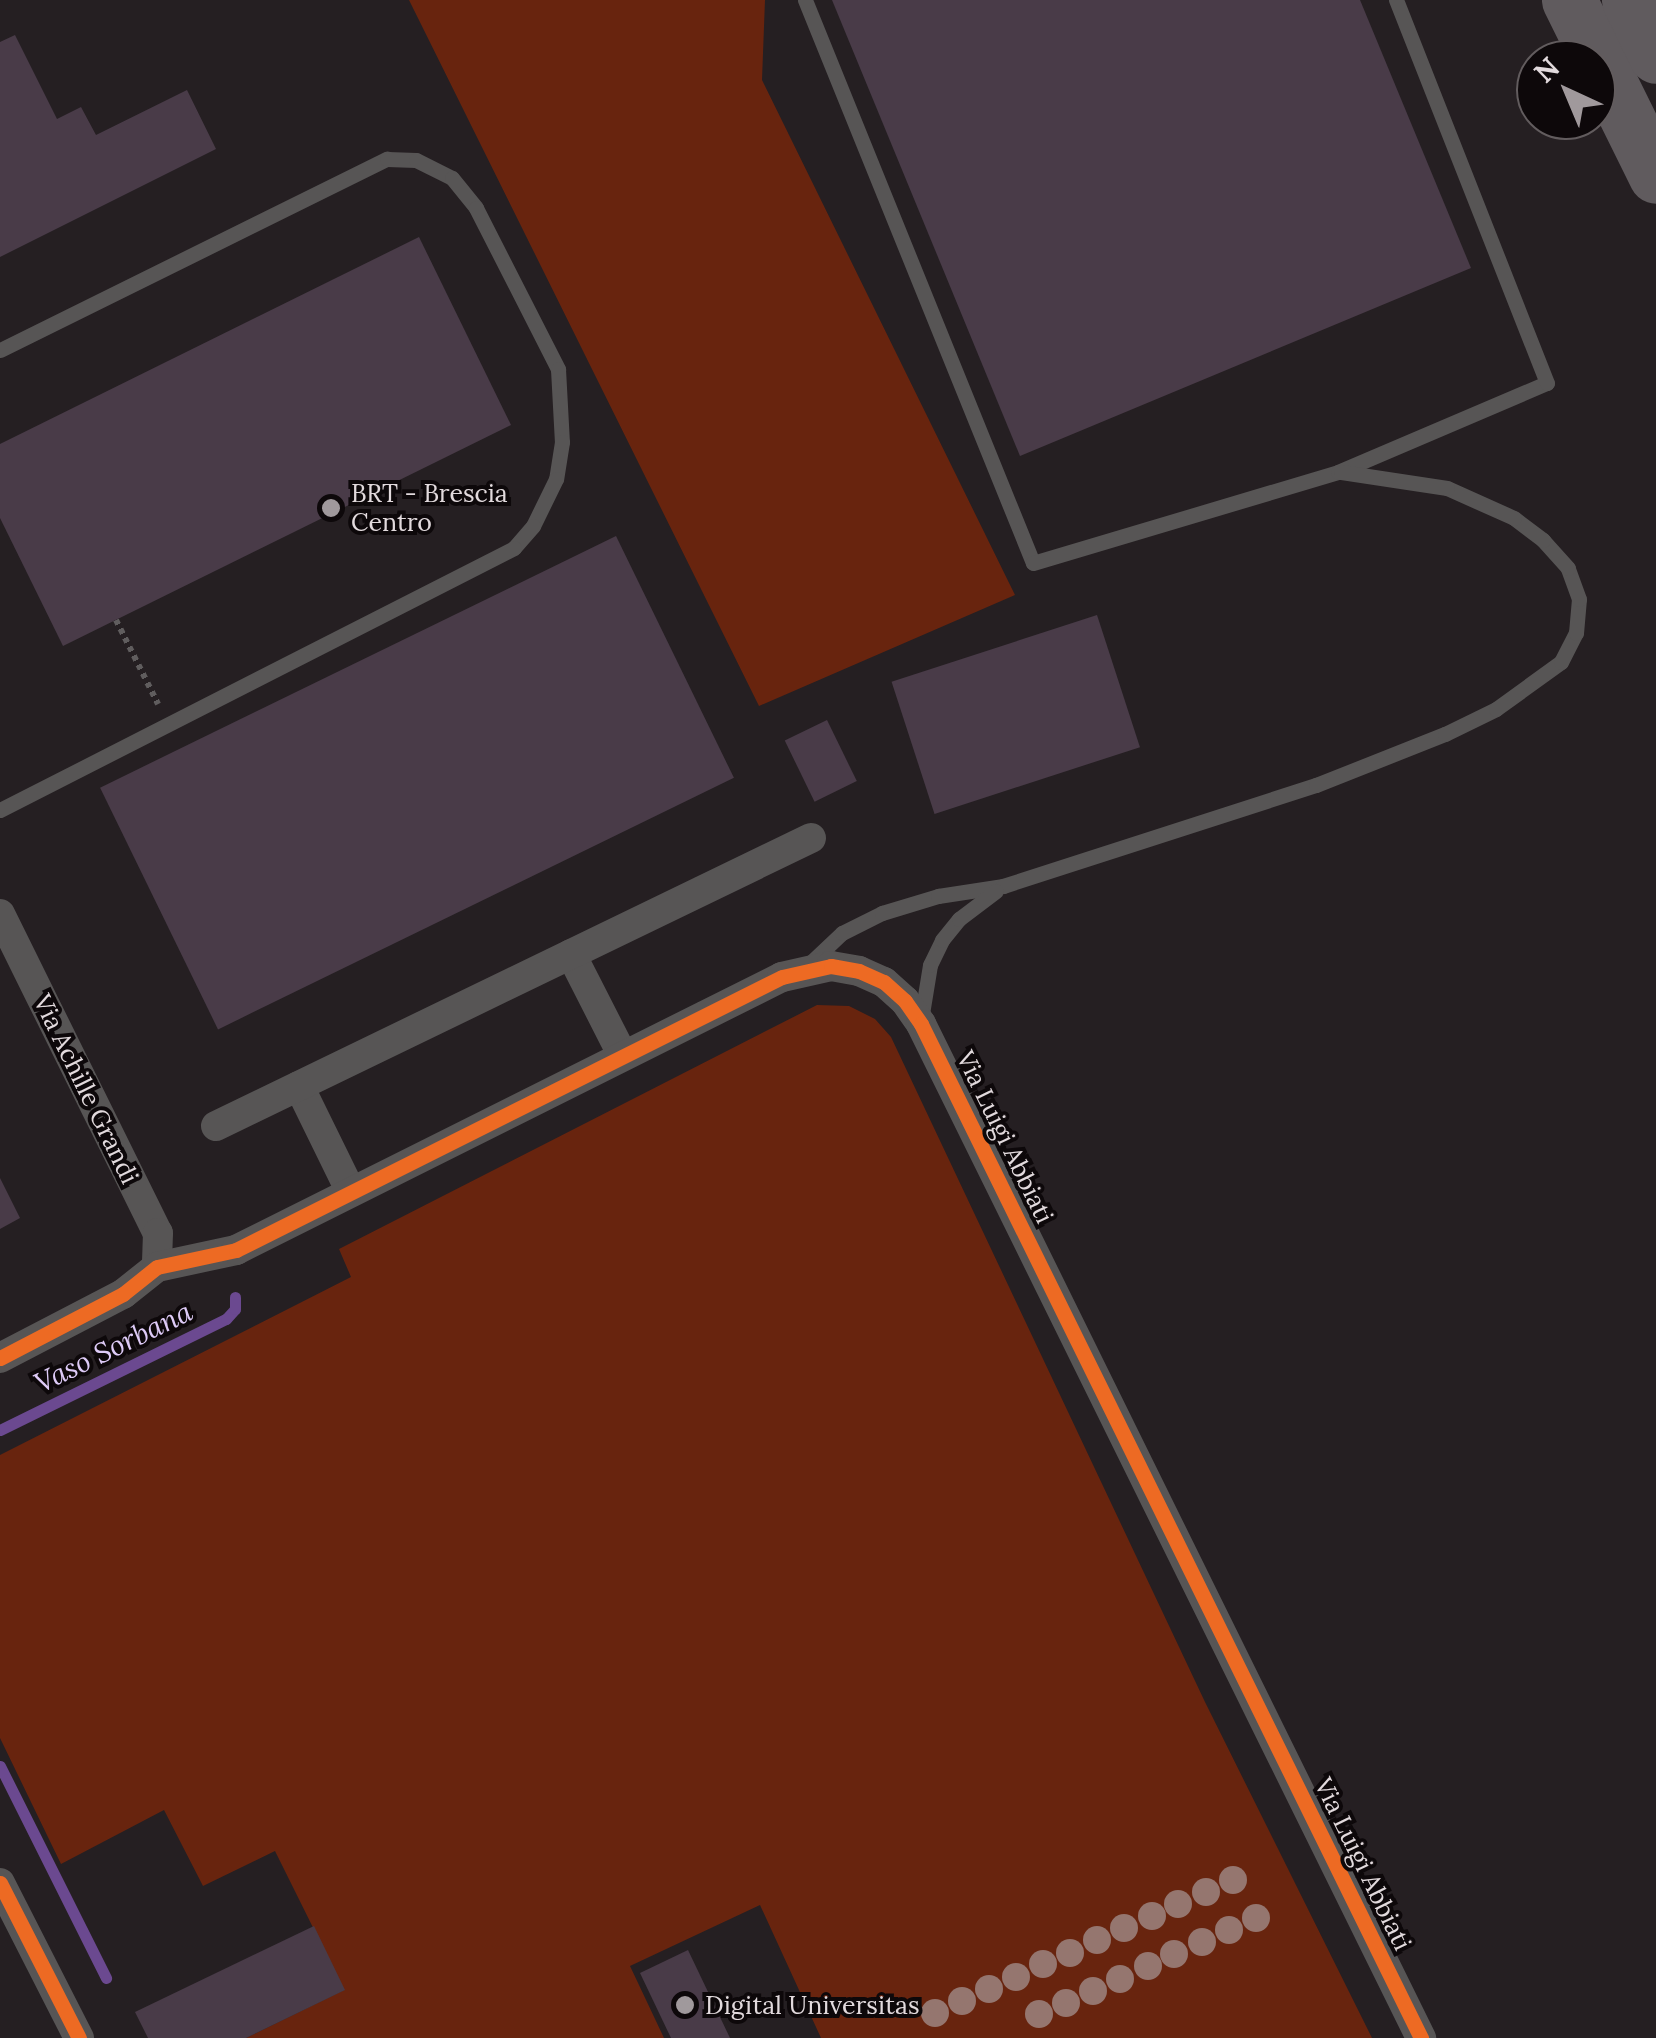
<!DOCTYPE html>
<style>
body{margin:0}
#map{position:relative;width:1656px;height:2038px;overflow:hidden;background:#251f22;font-family:Lora,serif}
div>[style]{position:absolute}
[style*='--x']{left:calc(var(--x)*1px);top:calc(var(--y)*1px);width:calc(var(--w)*1px);rotate:calc(var(--a)*1deg)}
.green>*{inset:0;background:#68240e}
.stream>*{height:11px;margin:-5.5px;padding:0 5.5px;transform-origin:5.5px;border-radius:5.5px;background:#6b4990}
.building>*{inset:0;background:#493b48;transform-origin:0 0}
.path>*{height:6px;margin-top:-3px;transform-origin:0;background:repeating-linear-gradient(90deg,#605d5e 0 5px,transparent 0 10px)}
.lane>*{height:15px;margin:-7.5px;padding:0 7.5px;transform-origin:7.5px;border-radius:7.5px;background:#575555}
.street>*{height:30px;margin:-15px;padding:0 15px;transform-origin:15px;border-radius:15px;background:#575555}
.highway>*{height:55px;margin:-27.5px;padding:0 27.5px;transform-origin:27.5px;border-radius:27.5px;background:#605b5e}
.cycleway>*{height:15px;margin:-7.5px;padding:0 7.5px;transform-origin:7.5px;border-radius:7.5px;background:#ed6a23}
.trees>*{width:28px;height:28px;margin:-14px;border-radius:50%;background:#95766f}
.dots>*{width:28px;height:28px;translate:-50% -50%;box-sizing:border-box;border:5px solid #0d080a;border-radius:50%}
span{translate:-50% -50%;white-space:nowrap;text-align:center;line-height:1.15;-webkit-text-stroke:8px #0d080a;paint-order:stroke}
.poi-label{font-size:25px;color:#e2dadd}
.left{translate:0 -50%;text-align:left}
.street-label{font-size:25px;color:#e2dadd}
.water-label{font-size:28px;color:#decbf7;font-style:italic}
.north{position:absolute;left:1516px;top:40px;width:100px;height:100px;box-sizing:border-box;background:#0d080a;border:2px solid #625c5e;border-radius:50%;rotate:316deg;font-size:28px;font-weight:700;line-height:40px;text-align:center;color:#e2dadd}
.north::after{content:'';display:block;margin:auto;width:35px;height:45px;background:#a0999c;clip-path:polygon(50% 0,100% 100%,50% 72%,0 100%)}
</style>
<div id="map">
<div class="green">
<div style="clip-path:polygon(409px 0,765px 0,762px 80px,1015px 595px,759px 706px)"></div>
<div style="clip-path:polygon(817px 1005px,849px 1006px,875px 1019px,891px 1037px,1205px 1702px,1372px 2038px,821px 2038px,760px 1905px,630px 1966px,664px 2038px,246px 2038px,344px 1990px,275px 1851px,203px 1886px,164px 1810px,61px 1864px,0 1738px,0 1455px,351px 1277px,339px 1249px)"></div>
</div>
<div class="stream">
<div style="--x:0;--y:1430;--w:252;--a:-26.2"></div>
<div style="--x:226;--y:1319;--w:13;--a:-48"></div>
<div style="--x:235;--y:1309;--w:12;--a:-90"></div>
<div style="--x:0;--y:1766;--w:237;--a:63.4"></div>
</div>
<div class="building">
<div style="clip-path:polygon(832px 0,1360px 0,1471px 268px,1020px 456px)"></div>
<div style="clip-path:polygon(15px 35px,57px 119px,81px 107px,96px 135px,187px 90px,216px 149px,0 257px,0 42px)"></div>
<div style="clip-path:polygon(419px 237px,511px 425px,63px 646px,0 518px,0 444px)"></div>
<div style="left:616px;top:536px;width:269px;height:574px;rotate:64deg"></div>
<div style="left:1097px;top:615px;width:139px;height:216px;rotate:72deg"></div>
<div style="left:827px;top:720px;width:68px;height:47px;rotate:64deg"></div>
<div style="clip-path:polygon(0 1178px,20px 1218px,0 1229px)"></div>
<div style="clip-path:polygon(314px 1926px,345px 1990px,246px 2038px,148px 2038px,135px 2012px)"></div>
<div style="clip-path:polygon(688px 1950px,730px 2038px,671px 2038px,640px 1973px)"></div>
</div>
<div class="path">
<div style="--x:116;--y:620;--w:94;--a:63.4"></div>
</div>
<div class="lane">
<div style="--x:805;--y:0;--w:607;--a:67.95"></div>
<div style="--x:1033;--y:563;--w:318;--a:-16.6"></div>
<div style="--x:1338;--y:472;--w:227;--a:-23.1"></div>
<div style="--x:1547;--y:383;--w:412;--a:-111.5"></div>
<div style="--x:0;--y:350;--w:432;--a:-26.3"></div>
<div style="--x:387;--y:159;--w:29;--a:2"></div>
<div style="--x:416;--y:160;--w:40;--a:26.6"></div>
<div style="--x:452;--y:178;--w:38;--a:51"></div>
<div style="--x:476;--y:208;--w:181;--a:63"></div>
<div style="--x:558;--y:369;--w:73;--a:86.9"></div>
<div style="--x:562;--y:442;--w:37;--a:99"></div>
<div style="--x:556;--y:479;--w:52;--a:116.1"></div>
<div style="--x:533;--y:526;--w:29;--a:131"></div>
<div style="--x:514;--y:548;--w:577;--a:152.99"></div>
<div style="--x:806;--y:967;--w:50;--a:-43.4"></div>
<div style="--x:842;--y:933;--w:45;--a:-26.6"></div>
<div style="--x:882;--y:913;--w:59;--a:-16.9"></div>
<div style="--x:938;--y:896;--w:66;--a:-8.7"></div>
<div style="--x:1003;--y:886;--w:329;--a:-17.9"></div>
<div style="--x:1316;--y:785;--w:139;--a:-21.6"></div>
<div style="--x:1445;--y:734;--w:57;--a:-26.1"></div>
<div style="--x:1496;--y:709;--w:80;--a:-35.9"></div>
<div style="--x:1561;--y:662;--w:33;--a:-63"></div>
<div style="--x:1576;--y:633;--w:34;--a:-85"></div>
<div style="--x:1579;--y:599;--w:33;--a:-110"></div>
<div style="--x:1568;--y:568;--w:38;--a:-132"></div>
<div style="--x:1543;--y:540;--w:36;--a:-143"></div>
<div style="--x:1514;--y:518;--w:73;--a:-155.9"></div>
<div style="--x:1447;--y:488;--w:107;--a:-171.4"></div>
<div style="--x:921;--y:1020;--w:56;--a:-80.7"></div>
<div style="--x:930;--y:965;--w:28;--a:-64"></div>
<div style="--x:942;--y:940;--w:27;--a:-51"></div>
<div style="--x:959;--y:919;--w:46;--a:-37.1"></div>
</div>
<div class="street">
<div style="--x:0;--y:914;--w:356;--a:63.7"></div>
<div style="--x:158;--y:1233;--w:34;--a:92"></div>
<div style="--x:571;--y:954;--w:114;--a:63"></div>
<div style="--x:299;--y:1086;--w:118;--a:63.9"></div>
<div style="--x:216;--y:1126;--w:661;--a:-25.83"></div>
<div style="--x:0;--y:1358;--w:139;--a:-27.5"></div>
<div style="--x:123;--y:1294;--w:43;--a:-38.5"></div>
<div style="--x:157;--y:1267;--w:81;--a:-12.1"></div>
<div style="--x:236;--y:1250;--w:610;--a:-26.57"></div>
<div style="--x:782;--y:977;--w:50;--a:-12.7"></div>
<div style="--x:831;--y:966;--w:28;--a:10"></div>
<div style="--x:859;--y:971;--w:27;--a:24"></div>
<div style="--x:884;--y:982;--w:28;--a:42"></div>
<div style="--x:905;--y:1001;--w:28;--a:55"></div>
<div style="--x:921;--y:1024;--w:1131;--a:63.75"></div>
<div style="--x:0;--y:1883;--w:174;--a:63"></div>
</div>
<div class="highway">
<div style="--x:1569;--y:0;--w:196;--a:63.7"></div>
<div style="--x:1629;--y:0;--w:62;--a:64.3"></div>
</div>
<div class="cycleway">
<div style="--x:0;--y:1358;--w:139;--a:-27.5"></div>
<div style="--x:123;--y:1294;--w:43;--a:-38.5"></div>
<div style="--x:157;--y:1267;--w:81;--a:-12.1"></div>
<div style="--x:236;--y:1250;--w:610;--a:-26.57"></div>
<div style="--x:782;--y:977;--w:50;--a:-12.7"></div>
<div style="--x:831;--y:966;--w:28;--a:10"></div>
<div style="--x:859;--y:971;--w:27;--a:24"></div>
<div style="--x:884;--y:982;--w:28;--a:42"></div>
<div style="--x:905;--y:1001;--w:28;--a:55"></div>
<div style="--x:921;--y:1024;--w:1131;--a:63.75"></div>
<div style="--x:0;--y:1883;--w:174;--a:63"></div>
</div>
<div class="trees">
<div style="left:1233px;top:1880px"></div>
<div style="left:1206px;top:1892px"></div>
<div style="left:1178px;top:1904px"></div>
<div style="left:1152px;top:1916px"></div>
<div style="left:1256px;top:1918px"></div>
<div style="left:1124px;top:1928px"></div>
<div style="left:1229px;top:1930px"></div>
<div style="left:1097px;top:1940px"></div>
<div style="left:1202px;top:1942px"></div>
<div style="left:1070px;top:1953px"></div>
<div style="left:1174px;top:1954px"></div>
<div style="left:1043px;top:1964px"></div>
<div style="left:1148px;top:1966px"></div>
<div style="left:1016px;top:1977px"></div>
<div style="left:1120px;top:1979px"></div>
<div style="left:989px;top:1989px"></div>
<div style="left:1093px;top:1991px"></div>
<div style="left:962px;top:2001px"></div>
<div style="left:1066px;top:2003px"></div>
<div style="left:935px;top:2013px"></div>
<div style="left:1039px;top:2014px"></div>
</div>
<div class="dots">
<div style="left:331px;top:508px;background:#a0999c"></div>
<div style="left:685px;top:2005px;background:#a0999c"></div>
</div>
<div class="poi-label">
<span class="left" style="left:351px;top:508px">BRT - Brescia<br>Centro</span>
<span class="left" style="left:705px;top:2005px">Digital Universitas</span>
</div>
<div class="street-label">
<span style="left:86px;top:1089px;rotate:64deg">Via Achille Grandi</span>
<span style="left:1005px;top:1137px;rotate:64deg">Via Luigi Abbiati</span>
<span style="left:1363px;top:1864px;rotate:64deg">Via Luigi Abbiati</span>
</div>
<div class="water-label">
<span style="left:113px;top:1347px;rotate:-26deg">Vaso Sorbana</span>
</div>
<div class="north">N</div>
</div>
